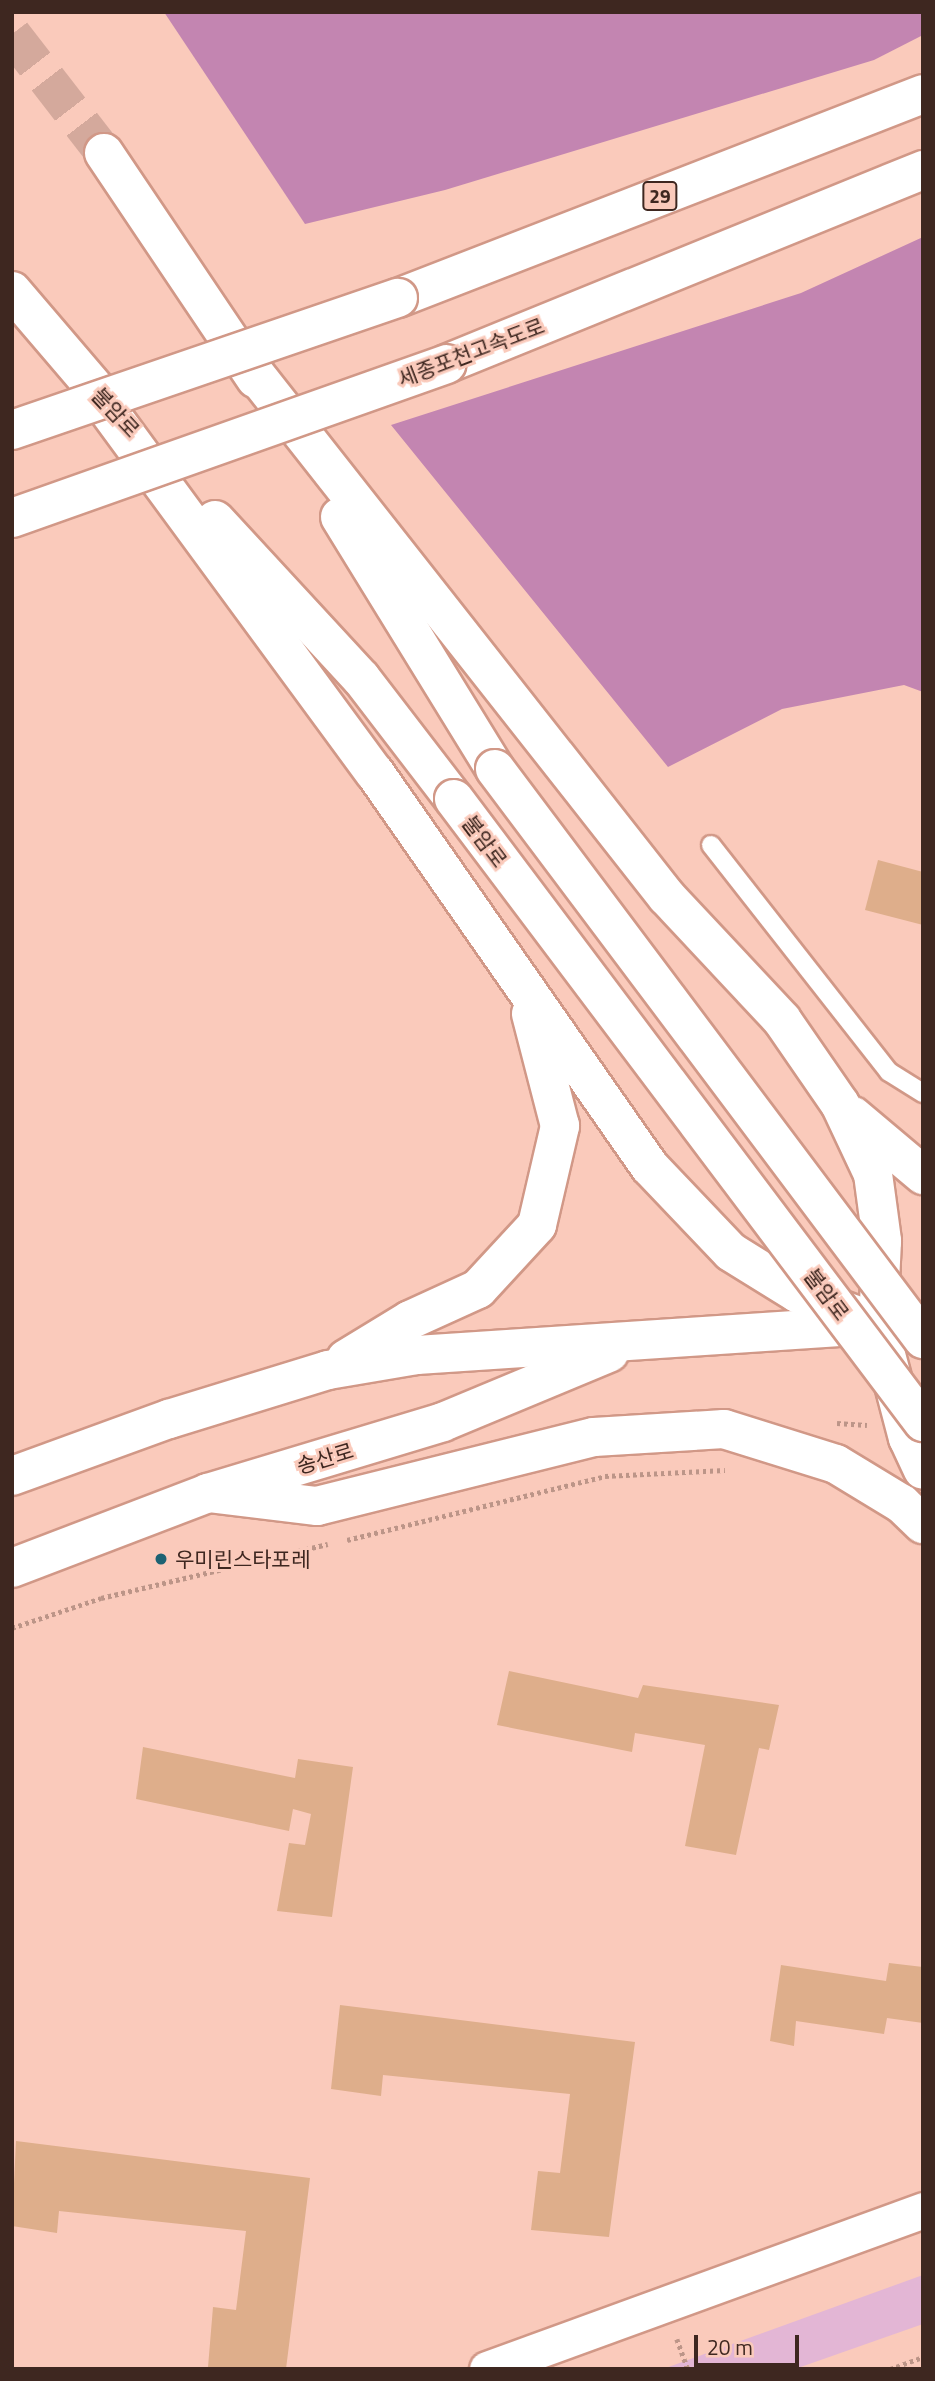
<!DOCTYPE html>
<meta charset="utf-8">
<style>
body{margin:0}
#map{position:relative;width:935px;height:2381px;overflow:hidden;background:#facabb;font-family:"Titillium Web","Noto Sans KR",sans-serif}
div>[style]{position:absolute}
[style*='--x']{left:calc(var(--x)*1px);top:calc(var(--y)*1px);width:calc(var(--w)*1px);rotate:calc(var(--a)*1deg)}
.green>*{inset:0;background:#e3b6d5}
.forest>*{inset:0;background:#c385b1}
.building>*{inset:0;background:#deae8b}
.tertiary-tunnel>*{height:38px;margin-top:-19px;transform-origin:0;background:repeating-linear-gradient(90deg,#d4a99c 0 38px,transparent 0 57px)}
.path>*{height:4.5px;margin-top:-2.25px;transform-origin:0;background:repeating-linear-gradient(90deg,#bc9588 0 3.5px,transparent 0 7px)}
.roads{filter:drop-shadow(2px 0 #d19887) drop-shadow(-2px 0 #d19887) drop-shadow(0 2px #d19887) drop-shadow(0 -2px #d19887)}
.service>*{height:18px;margin:-9px;padding:0 9px;transform-origin:9px;border-radius:9px;background:#fff}
.minor>*{height:35px;margin:-17.5px;padding:0 17.5px;transform-origin:17.5px;border-radius:17.5px;background:#fff}
.tertiary>*{height:38px;margin:-19px;padding:0 19px;transform-origin:19px;border-radius:19px;background:#fff}
.motorway>*{height:38px;margin:-19px;padding:0 19px;transform-origin:19px;border-radius:19px;background:#fff}
.bridges{filter:drop-shadow(2px 0 #d19887) drop-shadow(-2px 0 #d19887) drop-shadow(0 2px #d19887) drop-shadow(0 -2px #d19887)}
.tertiary-bridge>*{height:38px;margin:-19px;padding:0 19px;transform-origin:19px;border-radius:19px;background:#fff}
.motorway-bridge>*{height:38px;margin:-19px;padding:0 19px;transform-origin:19px;border-radius:19px;background:#fff}
.dots>*{width:19px;height:19px;translate:-50% -50%;box-sizing:border-box;border:4px solid #facabb;border-radius:50%}
span{translate:-50% -50%;white-space:nowrap;text-align:center;line-height:1.15;-webkit-text-stroke:6px #facabb;paint-order:stroke}
.shield-label span{padding:2px 5px;background:#facabb;border:2px solid;border-radius:5px;-webkit-text-stroke-width:0}
.shield-label{font-size:19px;color:#3e2720;font-weight:700}
.street-label{font-size:21px;color:#3e2720}
.poi-label{font-size:21px;color:#3e2720}
.left{translate:0 -50%;text-align:left}
.frame{position:absolute;inset:0;border:14px solid #3e2720;pointer-events:none}
.scale{position:absolute;left:694px;top:2335px;width:105px;height:32px;box-sizing:border-box;border:4px solid #3e2720;border-top:0;padding-left:9px;font-size:21px;line-height:24px;white-space:nowrap;color:#3e2720;-webkit-text-stroke:5px #facabb;paint-order:stroke}
</style>
<div id="map">
<div class="green">
<div style="clip-path:polygon(923px 2275px,923px 2324px,795px 2369px,663px 2369px)"></div>
</div>
<div class="forest">
<div style="clip-path:polygon(164px 12px,923px 12px,923px 35px,874px 60px,445px 190px,305px 224px)"></div>
<div style="clip-path:polygon(923px 237px,923px 692px,904px 685px,782px 709px,668px 767px,391px 425px,801px 293px)"></div>
</div>
<div class="building">
<div style="clip-path:polygon(878px 860px,923px 872px,923px 925px,865px 910px)"></div>
<div style="clip-path:polygon(509px 1671px,638px 1698px,643px 1685px,779px 1705px,769px 1750px,759px 1748px,736px 1855px,685px 1846px,705px 1745px,635px 1733px,632px 1752px,497px 1725px)"></div>
<div style="clip-path:polygon(143px 1747px,295px 1778px,298px 1759px,353px 1767px,332px 1917px,277px 1911px,289px 1843px,305px 1845px,311px 1814px,293px 1809px,289px 1831px,136px 1799px)"></div>
<div style="clip-path:polygon(889px 1963px,923px 1967px,923px 2023px,887px 2018px,884px 2034px,796px 2021px,794px 2046px,770px 2041px,781px 1965px,886px 1981px)"></div>
<div style="clip-path:polygon(340px 2005px,635px 2042px,609px 2237px,531px 2230px,538px 2171px,560px 2173px,570px 2094px,383px 2075px,381px 2096px,331px 2089px)"></div>
<div style="clip-path:polygon(16px 2141px,310px 2178px,286px 2369px,208px 2367px,213px 2307px,236px 2310px,246px 2231px,59px 2211px,57px 2233px,12px 2226px)"></div>
</div>
<div class="tertiary-tunnel">
<div style="--x:12;--y:34;--w:150;--a:52.3"></div>
</div>
<div class="path">
<div style="--x:837;--y:1423;--w:30;--a:4"></div>
<div style="--x:347;--y:1540;--w:266;--a:-13.9"></div>
<div style="--x:605;--y:1476;--w:120;--a:-2.9"></div>
<div style="--x:12;--y:1628;--w:94;--a:-18.6"></div>
<div style="--x:101;--y:1598;--w:233;--a:-13.4"></div>
<div style="--x:677;--y:2339;--w:32;--a:70"></div>
<div style="--x:890;--y:2369;--w:35;--a:-20"></div>
</div>
<div class="roads">
<div class="service">
<div style="--x:711;--y:845;--w:288;--a:51.9"></div>
<div style="--x:889;--y:1072;--w:40;--a:32"></div>
</div>
<div class="minor">
<div style="--x:487;--y:2369;--w:464;--a:-20"></div>
</div>
<div class="tertiary">
<div style="--x:104;--y:153;--w:272;--a:56.1"></div>
<div style="--x:12;--y:291;--w:145;--a:49.5"></div>
<div style="--x:245;--y:361;--w:682;--a:51.79"></div>
<div style="--x:667;--y:897;--w:168;--a:46.9"></div>
<div style="--x:782;--y:1020;--w:102;--a:55.4"></div>
<div style="--x:840;--y:1104;--w:77;--a:64.8"></div>
<div style="--x:873;--y:1174;--w:68;--a:82.3"></div>
<div style="--x:882;--y:1241;--w:83;--a:92.8"></div>
<div style="--x:878;--y:1324;--w:118;--a:75.3"></div>
<div style="--x:908;--y:1438;--w:35;--a:65"></div>
<div style="--x:88;--y:383;--w:484;--a:53.7"></div>
<div style="--x:375;--y:773;--w:480;--a:55.1"></div>
<div style="--x:650;--y:1167;--w:117;--a:46.4"></div>
<div style="--x:731;--y:1252;--w:78;--a:31.8"></div>
<div style="--x:797;--y:1293;--w:60;--a:20.6"></div>
<div style="--x:340;--y:517;--w:296;--a:58.4"></div>
<div style="--x:215;--y:520;--w:215;--a:47.3"></div>
<div style="--x:361;--y:678;--w:153;--a:52.5"></div>
<div style="--x:853;--y:1116;--w:92;--a:40.1"></div>
<div style="--x:346;--y:1359;--w:75;--a:-31.4"></div>
<div style="--x:410;--y:1320;--w:75;--a:-24.5"></div>
<div style="--x:478;--y:1289;--w:87;--a:-47.3"></div>
<div style="--x:537;--y:1225;--w:102;--a:-76.9"></div>
<div style="--x:560;--y:1126;--w:116;--a:-104.5"></div>
<div style="--x:12;--y:1476;--w:167;--a:-20"></div>
<div style="--x:169;--y:1419;--w:166;--a:-17.1"></div>
<div style="--x:328;--y:1370;--w:90;--a:-9.6"></div>
<div style="--x:417;--y:1355;--w:450;--a:-3.8"></div>
<div style="--x:208;--y:1493;--w:110;--a:6.8"></div>
<div style="--x:317;--y:1506;--w:285;--a:-14"></div>
<div style="--x:594;--y:1437;--w:130;--a:-3.5"></div>
<div style="--x:724;--y:1429;--w:117;--a:17.4"></div>
<div style="--x:836;--y:1464;--w:77;--a:31.2"></div>
<div style="--x:902;--y:1504;--w:29;--a:44"></div>
<div style="--x:12;--y:1568;--w:210;--a:-20.9"></div>
<div style="--x:208;--y:1493;--w:245;--a:-16.8"></div>
<div style="--x:443;--y:1422;--w:180;--a:-22.6"></div>
</div>
<div class="motorway">
<div style="--x:398;--y:298;--w:563;--a:-21.23"></div>
<div style="--x:446;--y:364;--w:515;--a:-22.13"></div>
</div>
</div>
<div class="bridges">
<div class="tertiary-bridge">
<div style="--x:495;--y:769;--w:713;--a:53.1"></div>
<div style="--x:454;--y:799;--w:780;--a:53.03"></div>
</div>
<div class="motorway-bridge">
<div style="--x:12;--y:430;--w:408;--a:-18.9"></div>
<div style="--x:12;--y:518;--w:461;--a:-19.5"></div>
</div>
</div>
<div class="dots">
<div style="left:161px;top:1559px;background:#1c6273"></div>
</div>
<div class="shield-label">
<span style="left:660px;top:196px">29</span>
</div>
<div class="street-label">
<span style="left:471px;top:352px;rotate:-21deg">세종포천고속도로</span>
<span style="left:116px;top:412px;rotate:47deg">불암로</span>
<span style="left:485px;top:841px;rotate:53deg">불암로</span>
<span style="left:827px;top:1294px;rotate:53deg">불암로</span>
<span style="left:325px;top:1458px;rotate:-17deg">송산로</span>
</div>
<div class="poi-label">
<span class="left" style="left:175px;top:1559px">우미린스타포레</span>
</div>
<div class="frame"></div>
<div class="scale">20 m</div>
</div>
